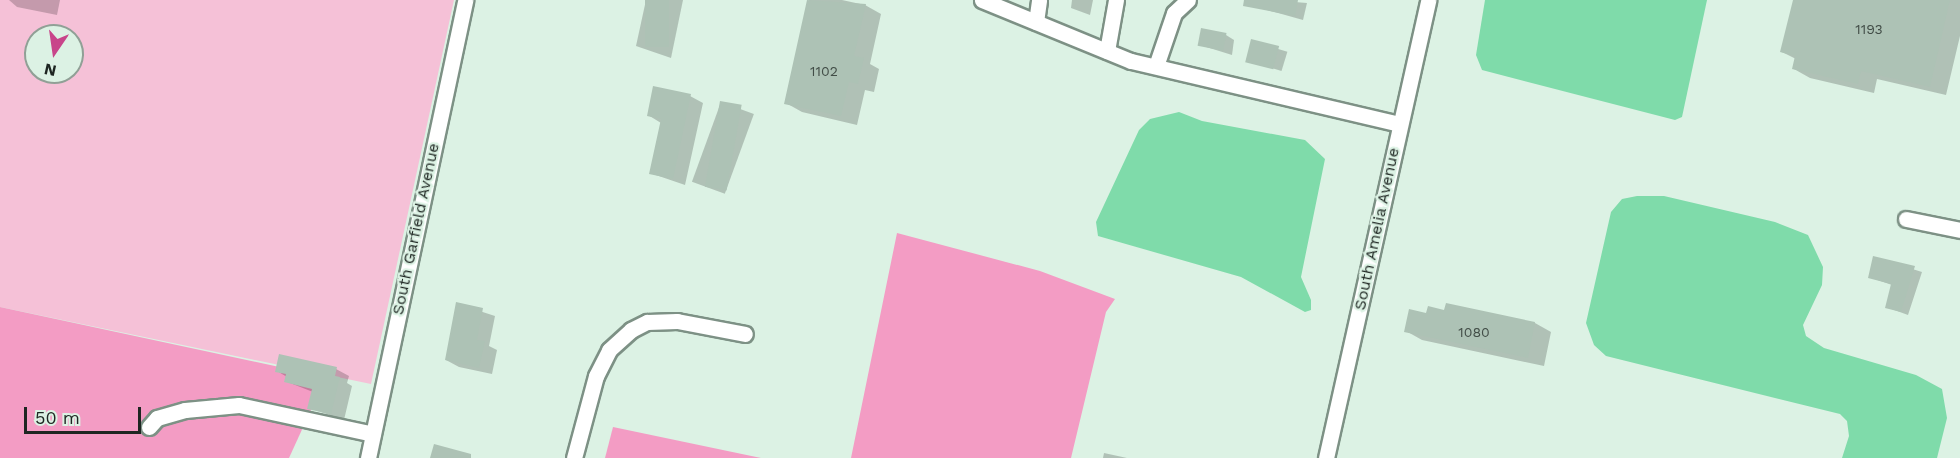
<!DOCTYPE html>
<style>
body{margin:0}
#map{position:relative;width:1960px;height:458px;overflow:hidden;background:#dcf2e4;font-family:"Work Sans",sans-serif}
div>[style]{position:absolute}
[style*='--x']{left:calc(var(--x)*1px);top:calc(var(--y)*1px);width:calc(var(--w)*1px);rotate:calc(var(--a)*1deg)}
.green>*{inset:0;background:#f5c1d7}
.forest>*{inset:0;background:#f39cc4}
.water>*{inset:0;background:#7fdbaa}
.shadow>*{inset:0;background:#0003;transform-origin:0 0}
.building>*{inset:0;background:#adc2b5;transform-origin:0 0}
.roads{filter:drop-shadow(2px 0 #7d9185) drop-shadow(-2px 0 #7d9185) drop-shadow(0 2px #7d9185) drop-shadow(0 -2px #7d9185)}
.minor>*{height:15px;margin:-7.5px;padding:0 7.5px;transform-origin:7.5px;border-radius:7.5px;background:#fff}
span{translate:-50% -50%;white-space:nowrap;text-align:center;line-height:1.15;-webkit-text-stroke:4.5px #dcf2e4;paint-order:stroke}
.number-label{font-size:14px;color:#424d47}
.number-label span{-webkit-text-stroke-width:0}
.street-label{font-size:16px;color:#1e2622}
.north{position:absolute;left:24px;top:24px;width:60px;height:60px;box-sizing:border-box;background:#dcf2e4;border:2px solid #90a096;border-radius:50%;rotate:193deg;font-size:16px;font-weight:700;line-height:24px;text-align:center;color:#1e2622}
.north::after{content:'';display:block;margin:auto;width:21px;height:27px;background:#c8458a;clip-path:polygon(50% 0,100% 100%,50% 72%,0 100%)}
.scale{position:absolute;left:24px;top:407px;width:117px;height:27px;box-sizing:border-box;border:3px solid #1e2622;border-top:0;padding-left:8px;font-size:18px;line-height:21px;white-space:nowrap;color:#1e2622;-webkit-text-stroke:4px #dcf2e4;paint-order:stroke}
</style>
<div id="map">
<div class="green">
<div style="clip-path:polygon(evenodd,0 0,454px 0,371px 384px,0 307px,0 0,36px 36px,72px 36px,72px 72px,36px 72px,36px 36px)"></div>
</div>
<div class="forest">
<div style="clip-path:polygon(897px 233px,1040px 271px,1115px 299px,1106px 312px,1071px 458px,851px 458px)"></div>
<div style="clip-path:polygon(0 307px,326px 377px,289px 458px,0 458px)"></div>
<div style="clip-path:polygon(613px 427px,761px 458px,605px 458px)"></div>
</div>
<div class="water">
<div style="clip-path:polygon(1485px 0,1707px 0,1682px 117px,1675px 120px,1482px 70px,1476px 55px)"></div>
<div style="clip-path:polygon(1179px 112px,1202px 121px,1305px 140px,1325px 159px,1301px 277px,1311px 300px,1311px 310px,1305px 312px,1241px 277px,1098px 236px,1096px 222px,1139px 130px,1150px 119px)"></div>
<div style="clip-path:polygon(1637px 196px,1664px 196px,1775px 222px,1808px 235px,1823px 267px,1822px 285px,1803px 325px,1806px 336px,1824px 348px,1916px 375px,1942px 389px,1947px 418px,1937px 458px,1842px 458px,1849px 436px,1847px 421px,1840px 414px,1606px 356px,1594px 345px,1586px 323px,1611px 212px,1622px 199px)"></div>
</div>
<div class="shadow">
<div style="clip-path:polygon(9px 0,60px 0,57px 15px,17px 7px)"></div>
<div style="clip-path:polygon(646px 0,683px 0,671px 58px,636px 46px)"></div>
<div style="clip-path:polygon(809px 0,842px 0,865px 5px,881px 14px,870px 64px,879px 69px,874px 92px,865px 90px,857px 125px,802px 112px,786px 103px)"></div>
<div style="clip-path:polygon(1072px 0,1093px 0,1090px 15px,1071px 8px)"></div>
<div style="clip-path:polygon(1269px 0,1307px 3px,1303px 20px,1267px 10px)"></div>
<div style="clip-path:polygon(1794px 0,1960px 0,1960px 36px,1946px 95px,1877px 79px,1874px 93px,1810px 78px,1794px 69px,1796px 59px,1782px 52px)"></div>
<div style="clip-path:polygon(1226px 35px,1234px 40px,1232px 55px,1200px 45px)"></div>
<div style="left:1252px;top:41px;width:37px;height:20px;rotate:17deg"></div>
<div style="clip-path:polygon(690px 96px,703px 103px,685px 185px,650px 173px,661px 123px,648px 115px)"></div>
<div style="left:721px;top:102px;width:35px;height:85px;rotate:20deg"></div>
<div style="clip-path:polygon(1874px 257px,1922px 272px,1908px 315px,1886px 307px,1892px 285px,1869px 277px)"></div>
<div style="clip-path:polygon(458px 304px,495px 316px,489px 346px,497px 350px,492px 374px,459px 367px,446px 360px)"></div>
<div style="clip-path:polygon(1447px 305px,1535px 323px,1551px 332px,1544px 366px,1422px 340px,1406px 331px,1427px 314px,1446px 311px)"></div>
<div style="clip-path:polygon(336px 369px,349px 376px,347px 383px,352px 386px,344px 420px,309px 408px,313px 392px,285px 381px,287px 377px,277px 371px)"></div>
<div style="clip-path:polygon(1104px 453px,1127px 458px,1103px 458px)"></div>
</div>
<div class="building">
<div style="left:645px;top:0;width:24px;height:47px"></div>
<div style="clip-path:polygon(807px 0,866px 4px,854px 56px,864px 58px,858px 84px,849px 82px,841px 116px,784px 104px)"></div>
<div style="clip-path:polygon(1244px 0,1298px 0,1295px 16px,1243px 6px)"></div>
<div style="clip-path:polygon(1793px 0,1950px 0,1930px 87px,1861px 71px,1858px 84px,1792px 69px,1795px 56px,1780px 52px)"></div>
<div style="left:1201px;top:28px;width:26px;height:18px;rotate:11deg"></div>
<div style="left:1251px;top:39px;width:29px;height:24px;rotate:14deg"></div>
<div style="clip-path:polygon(653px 86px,691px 94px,673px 179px,649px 174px,661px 119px,647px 116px)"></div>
<div style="left:720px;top:101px;width:22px;height:87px;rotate:10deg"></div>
<div style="clip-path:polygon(1873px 256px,1915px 266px,1901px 312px,1885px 308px,1891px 284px,1868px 278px)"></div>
<div style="clip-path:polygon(456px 302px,483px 308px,477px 340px,485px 341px,479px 368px,445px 360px)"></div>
<div style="clip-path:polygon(1446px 303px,1535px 322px,1528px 358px,1404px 332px,1409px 309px,1426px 313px,1428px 306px,1444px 310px)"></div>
<div style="clip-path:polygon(279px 354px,337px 367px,335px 376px,340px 377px,331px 414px,307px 409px,312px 389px,284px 382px,286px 374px,275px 372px)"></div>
<div style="clip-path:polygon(434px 444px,471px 454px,471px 458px,430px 458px)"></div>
</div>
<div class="roads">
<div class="minor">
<div style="--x:982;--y:0;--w:161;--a:22.3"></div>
<div style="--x:1131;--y:61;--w:276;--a:13.2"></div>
<div style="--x:1036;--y:22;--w:22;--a:-82"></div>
<div style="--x:1107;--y:51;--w:52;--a:-80"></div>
<div style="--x:1156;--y:66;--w:56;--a:-71.2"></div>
<div style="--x:1174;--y:13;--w:19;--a:-43"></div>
<div style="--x:1906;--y:219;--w:55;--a:11.5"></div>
<div style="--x:149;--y:427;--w:12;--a:-48"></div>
<div style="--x:157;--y:418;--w:29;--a:-16"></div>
<div style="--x:185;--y:410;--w:54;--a:-5.3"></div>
<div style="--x:239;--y:405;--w:137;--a:12.2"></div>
<div style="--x:368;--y:458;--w:468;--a:-78"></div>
<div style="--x:574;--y:458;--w:85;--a:-75"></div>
<div style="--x:596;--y:376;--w:29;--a:-63"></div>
<div style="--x:609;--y:350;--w:30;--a:-42"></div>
<div style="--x:631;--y:330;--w:18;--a:-27"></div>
<div style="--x:647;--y:322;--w:30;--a:-2"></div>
<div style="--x:677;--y:321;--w:69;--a:10.8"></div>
<div style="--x:1326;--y:458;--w:469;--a:-77.4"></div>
</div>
</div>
<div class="number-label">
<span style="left:1869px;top:29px">1193</span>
<span style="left:824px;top:71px">1102</span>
<span style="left:1474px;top:332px">1080</span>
</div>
<div class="street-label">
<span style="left:416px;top:229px;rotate:-78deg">South Garfield Avenue</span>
<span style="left:1377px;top:229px;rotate:-78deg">South Amelia Avenue</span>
</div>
<div class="north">N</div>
<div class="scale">50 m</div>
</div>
